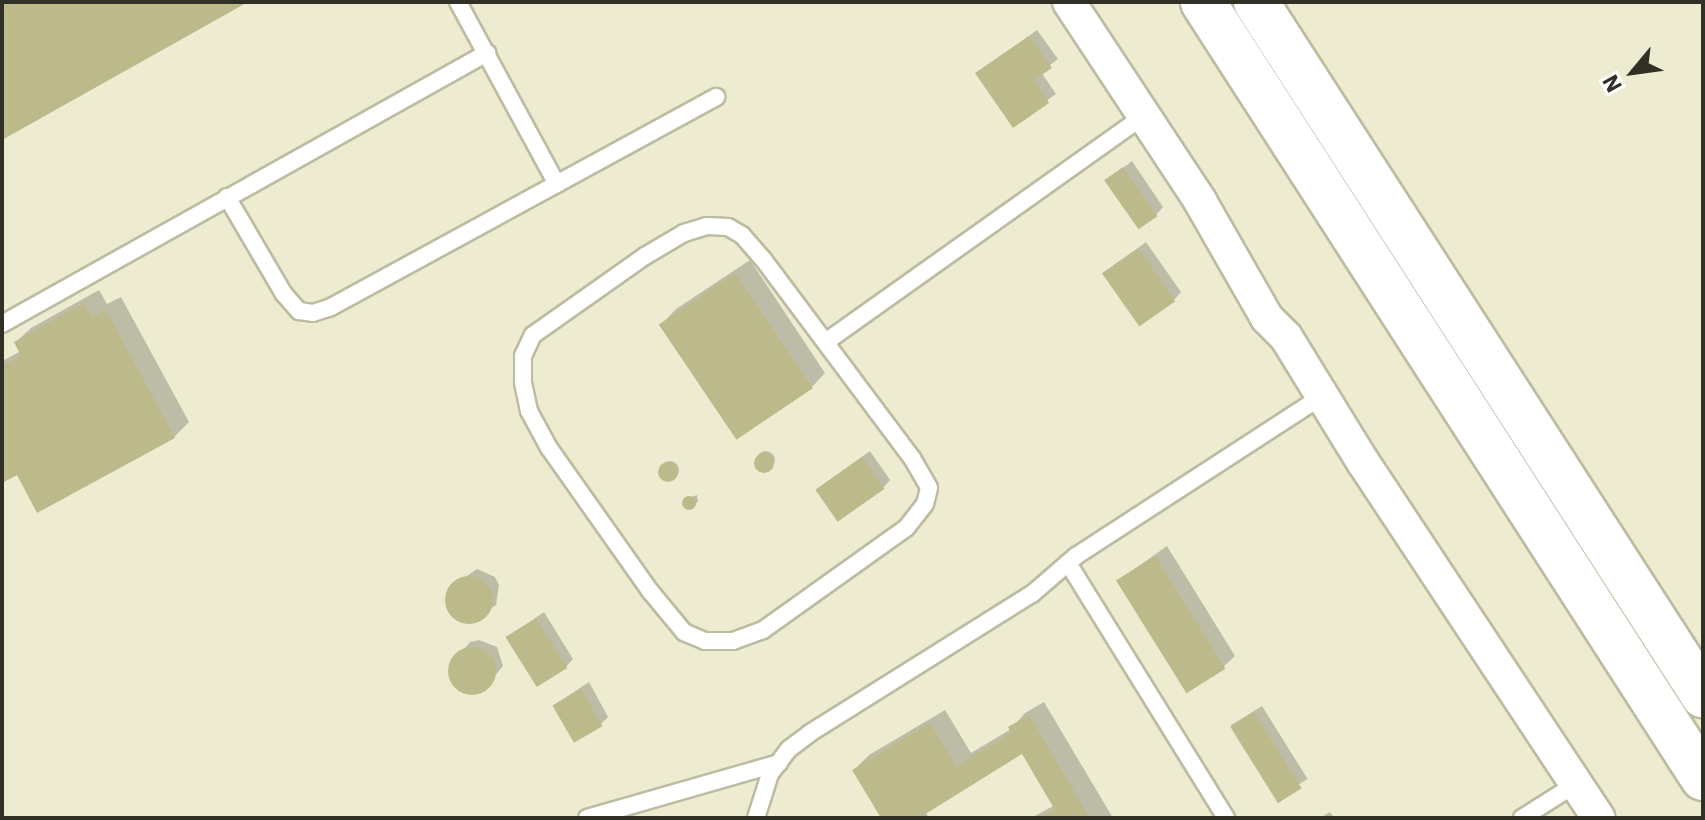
<!DOCTYPE html>
<style>
body{margin:0}
#map{position:relative;width:1705px;height:820px;overflow:hidden;background:#edecd1;font-family:"IBM Plex Sans",sans-serif}
div>[style]{position:absolute}
[style*='--x']{left:calc(var(--x)*1px);top:calc(var(--y)*1px);width:calc(var(--w)*1px);rotate:calc(var(--a)*1deg)}
.shadow>*{inset:0;background:#0003;transform-origin:0 0}
.round{border-radius:50%}
.building>*{inset:0;background:#bcba8b;transform-origin:0 0}
.roads{filter:drop-shadow(2px 0 #bdbca2) drop-shadow(-2px 0 #bdbca2) drop-shadow(0 2px #bdbca2) drop-shadow(0 -2px #bdbca2)}
.lane>*{height:16px;margin:-8px;padding:0 8px;transform-origin:8px;border-radius:8px;background:#fff}
.street>*{height:32px;margin:-16px;padding:0 16px;transform-origin:16px;border-radius:16px;background:#fff}
.secondary>*{height:44px;margin:-22px;padding:0 22px;transform-origin:22px;border-radius:22px;background:#fff}
span{translate:-50% -50%;white-space:nowrap;text-align:center;line-height:1.15;-webkit-text-stroke:6px #fff;paint-order:stroke}
.frame{position:absolute;inset:0;border:4px solid #313026;pointer-events:none}
.north{position:absolute;left:1593px;top:32px;width:80px;height:80px;-webkit-text-stroke:6px #fff;paint-order:stroke;rotate:241deg;font-size:22px;font-weight:700;line-height:32px;text-align:center;color:#313026}
.north::after{content:'';display:block;margin:auto;width:28px;height:36px;background:#313026;clip-path:polygon(50% 0,100% 100%,50% 72%,0 100%)}
</style>
<div id="map">
<div class="shadow">
<div style="clip-path:polygon(1037px 30px,1058px 59px,1041px 72px,1056px 94px,1013px 125px,978px 73px)"></div>
<div style="clip-path:polygon(1132px 161px,1163px 207px,1156px 215px,1107px 180px)"></div>
<div style="clip-path:polygon(1146px 242px,1181px 292px,1174px 300px,1105px 273px)"></div>
<div style="clip-path:polygon(750px 260px,825px 373px,811px 388px,662px 324px,676px 309px)"></div>
<div style="clip-path:polygon(99px 290px,107px 304px,121px 297px,189px 422px,174px 437px,38px 510px,18px 472px,2px 481px,2px 361px,21px 351px,16px 342px,31px 328px)"></div>
<div class="round" style="left:757px;top:451px;width:18px;height:18px"></div>
<div style="clip-path:polygon(870px 451px,890px 480px,883px 488px,817px 489px)"></div>
<div class="round" style="left:661px;top:461px;width:18px;height:18px"></div>
<div style="clip-path:polygon(697px 495px,698px 502px,687px 507px,685px 499px)"></div>
<div style="clip-path:polygon(1167px 546px,1235px 656px,1223px 667px,1119px 580px)"></div>
<div style="clip-path:polygon(477px 569px,495px 577px,499px 585px,496px 605px,470px 623px,461px 621px,448px 606px,451px 587px)"></div>
<div style="clip-path:polygon(544px 612px,573px 659px,566px 667px,508px 637px)"></div>
<div style="clip-path:polygon(479px 640px,497px 647px,503px 666px,483px 690px,474px 693px,456px 686px,450px 667px,470px 642px)"></div>
<div style="clip-path:polygon(589px 682px,608px 717px,601px 724px,554px 705px)"></div>
<div style="clip-path:polygon(1044px 702px,1113px 818px,1031px 818px,1055px 805px,1022px 751px,925px 811px,929px 818px,883px 818px,854px 770px,869px 755px,945px 710px,971px 753px,1011px 729px,1025px 713px)"></div>
<div style="left:1262px;top:706px;width:86px;height:37px;rotate:58deg"></div>
<div style="clip-path:polygon(1330px 812px,1334px 818px,1320px 818px)"></div>
</div>
<div class="building">
<div style="clip-path:polygon(2px 2px,248px 2px,2px 140px)"></div>
<div style="clip-path:polygon(1029px 36px,1052px 68px,1034px 80px,1049px 103px,1013px 128px,975px 73px)"></div>
<div style="left:1123px;top:167px;width:60px;height:23px;rotate:55deg"></div>
<div style="left:1138px;top:248px;width:65px;height:44px;rotate:55deg"></div>
<div style="left:735px;top:273px;width:139px;height:92px;rotate:56deg"></div>
<div style="clip-path:polygon(84px 303px,92px 317px,106px 310px,175px 438px,37px 513px,17px 475px,2px 483px,2px 366px,21px 356px,14px 342px)"></div>
<div class="round" style="left:754px;top:453px;width:20px;height:20px"></div>
<div style="left:862px;top:457px;width:39px;height:57px;rotate:55deg"></div>
<div class="round" style="left:658px;top:462px;width:20px;height:20px"></div>
<div class="round" style="left:682px;top:496px;width:14px;height:14px"></div>
<div style="left:1155px;top:556px;width:133px;height:46px;rotate:58deg"></div>
<div class="round" style="left:445px;top:576px;width:48px;height:48px"></div>
<div style="left:536px;top:618px;width:59px;height:36px;rotate:58deg"></div>
<div class="round" style="left:448px;top:647px;width:48px;height:48px"></div>
<div style="left:581px;top:689px;width:43px;height:33px;rotate:60deg"></div>
<div style="left:1254px;top:712px;width:90px;height:28px;rotate:58deg"></div>
<div style="clip-path:polygon(1029px 715px,1090px 818px,1041px 818px,1055px 810px,1022px 754px,919px 818px,881px 818px,852px 770px,930px 723px,956px 766px,1011px 733px,1008px 727px)"></div>
</div>
<div class="roads">
<div class="lane">
<div style="--x:458;--y:2;--w:207;--a:61.5"></div>
<div style="--x:227;--y:197;--w:113;--a:59.6"></div>
<div style="--x:284;--y:294;--w:23;--a:49"></div>
<div style="--x:299;--y:311;--w:14;--a:8"></div>
<div style="--x:313;--y:313;--w:19;--a:-18"></div>
<div style="--x:331;--y:307;--w:439;--a:-28.6"></div>
<div style="--x:707;--y:226;--w:21;--a:3"></div>
<div style="--x:728;--y:227;--w:16;--a:30"></div>
<div style="--x:742;--y:235;--w:32;--a:49"></div>
<div style="--x:763;--y:259;--w:249;--a:53.2"></div>
<div style="--x:912;--y:458;--w:34;--a:60"></div>
<div style="--x:929;--y:488;--w:16;--a:104"></div>
<div style="--x:925;--y:504;--w:31;--a:128"></div>
<div style="--x:906;--y:528;--w:176;--a:144.5"></div>
<div style="--x:763;--y:630;--w:32;--a:160"></div>
<div style="--x:733;--y:641;--w:28;--a:180"></div>
<div style="--x:705;--y:641;--w:23;--a:-157"></div>
<div style="--x:684;--y:632;--w:53;--a:-129.7"></div>
<div style="--x:650;--y:591;--w:175;--a:-125.2"></div>
<div style="--x:549;--y:448;--w:42;--a:-118.4"></div>
<div style="--x:529;--y:411;--w:30;--a:-102"></div>
<div style="--x:523;--y:382;--w:26;--a:-90"></div>
<div style="--x:523;--y:356;--w:23;--a:-65"></div>
<div style="--x:533;--y:335;--w:137;--a:-35.2"></div>
<div style="--x:645;--y:256;--w:45;--a:-30.5"></div>
<div style="--x:684;--y:233;--w:24;--a:-17"></div>
<div style="--x:2;--y:324;--w:556;--a:-29.19"></div>
<div style="--x:827;--y:341;--w:389;--a:-35.4"></div>
<div style="--x:1068;--y:563;--w:300;--a:58.2"></div>
<div style="--x:587;--y:818;--w:200;--a:-16"></div>
<div style="--x:756;--y:818;--w:46;--a:-72.3"></div>
<div style="--x:770;--y:774;--w:31;--a:-53"></div>
<div style="--x:789;--y:749;--w:26;--a:-37"></div>
<div style="--x:810;--y:733;--w:262;--a:-32.1"></div>
<div style="--x:1032;--y:594;--w:58;--a:-40.8"></div>
<div style="--x:1076;--y:556;--w:293;--a:-33"></div>
<div style="--x:1522;--y:818;--w:64;--a:-32.2"></div>
</div>
<div class="street">
<div style="--x:1069;--y:2;--w:238;--a:56.6"></div>
<div style="--x:1200;--y:201;--w:135;--a:60.2"></div>
<div style="--x:1267;--y:318;--w:27;--a:45"></div>
<div style="--x:1286;--y:337;--w:147;--a:58.4"></div>
<div style="--x:1363;--y:462;--w:427;--a:56.5"></div>
</div>
<div class="secondary">
<div style="--x:1203;--y:2;--w:923;--a:57.21"></div>
<div style="--x:1256;--y:2;--w:825;--a:57.18"></div>
</div>
</div>
<div class="frame"></div>
<div class="north">N</div>
</div>
